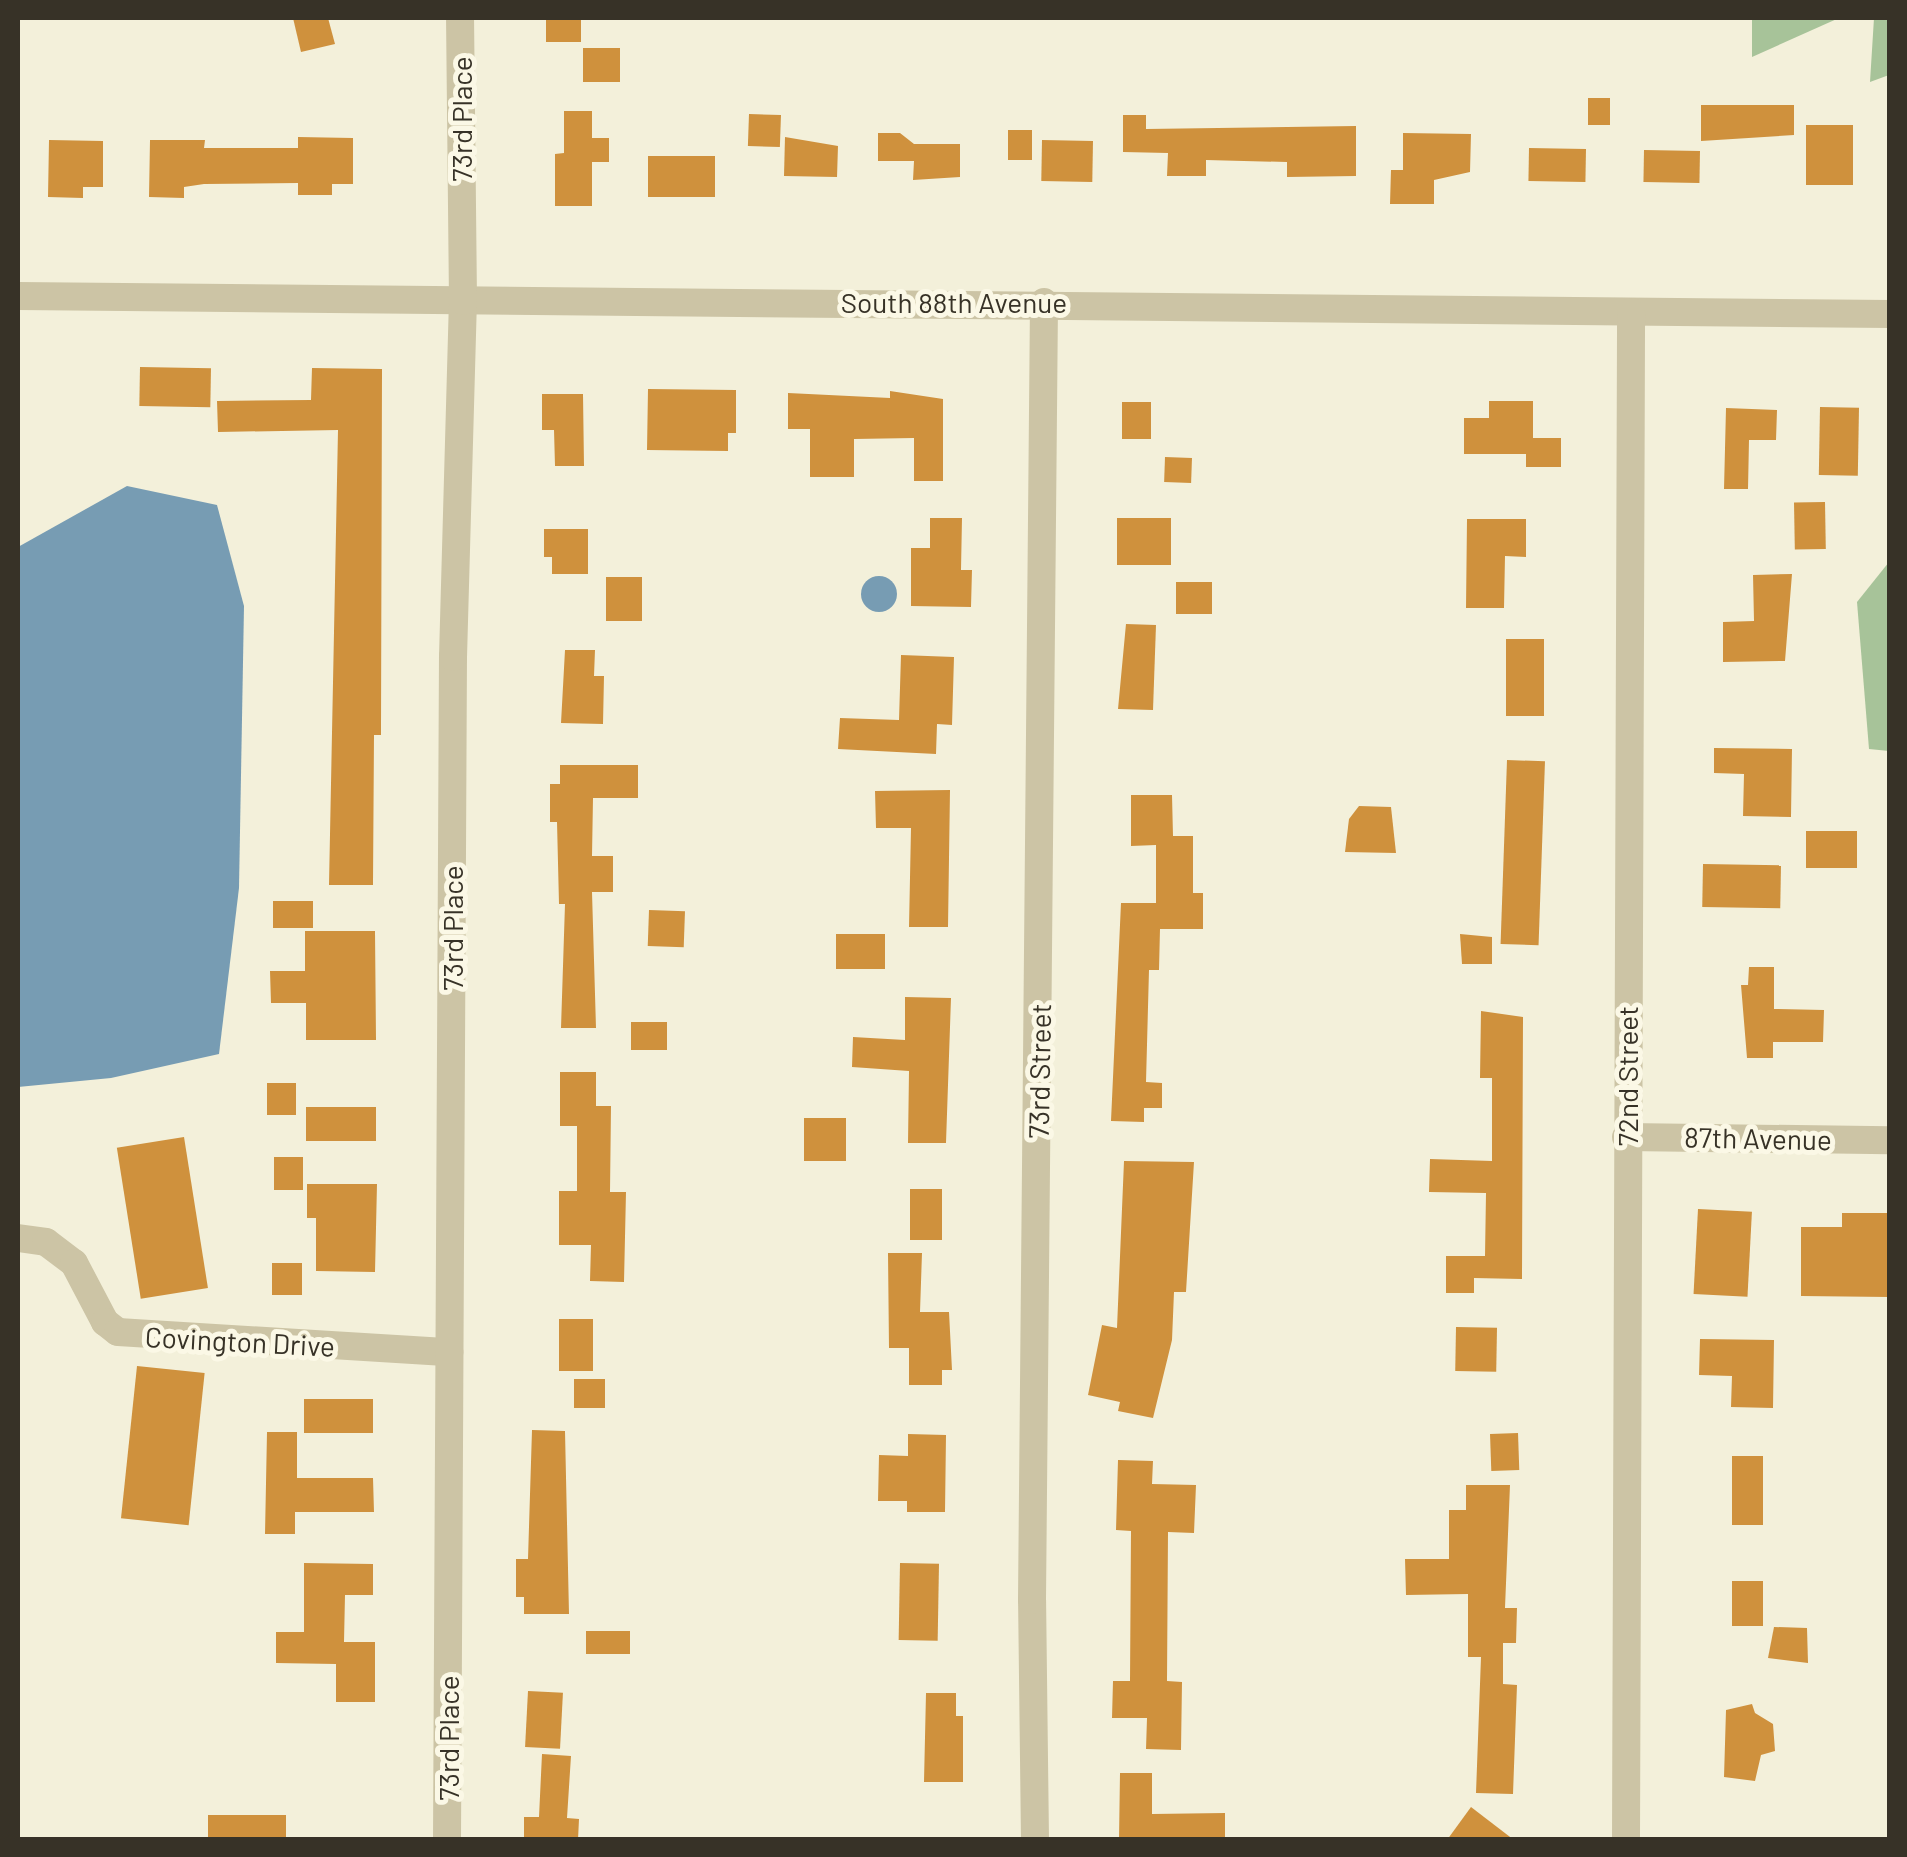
<!DOCTYPE html>
<style>
body{margin:0}
#map{position:relative;width:1907px;height:1857px;overflow:hidden;background:#f3f0da;font-family:Barlow,sans-serif}
div>[style]{position:absolute}
[style*='--x']{left:calc(var(--x)*1px);top:calc(var(--y)*1px);width:calc(var(--w)*1px);rotate:calc(var(--a)*1deg)}
.green>*{inset:0;background:#a7c399}
.water>*{inset:0;background:#779cb3}
.round{border-radius:50%}
.building>*{inset:0;background:#cf913d;transform-origin:0 0}
.street>*{height:28px;margin:-14px;padding:0 14px;transform-origin:14px;border-radius:14px;background:#ccc4a5}
span{translate:-50% -50%;white-space:nowrap;text-align:center;line-height:1.15;-webkit-text-stroke:10px #fbf8e6;paint-order:stroke}
.street-label{font-size:28px;color:#373227}
.frame{position:absolute;inset:0;border:20px solid #373227;pointer-events:none}
</style>
<div id="map">
<div class="green">
<div style="clip-path:polygon(1752px 18px,1839px 18px,1752px 57px)"></div>
<div style="clip-path:polygon(1874px 18px,1889px 18px,1889px 75px,1870px 82px)"></div>
<div style="clip-path:polygon(1889px 562px,1889px 751px,1869px 749px,1857px 602px)"></div>
</div>
<div class="water">
<div style="clip-path:polygon(127px 486px,217px 505px,244px 606px,239px 888px,219px 1054px,111px 1078px,18px 1087px,18px 547px)"></div>
<div class="round" style="left:861px;top:576px;width:36px;height:36px"></div>
</div>
<div class="building">
<div style="clip-path:polygon(293px 18px,328px 18px,335px 44px,301px 52px)"></div>
<div style="left:546px;top:18px;width:35px;height:24px"></div>
<div style="left:583px;top:48px;width:37px;height:34px"></div>
<div style="left:1588px;top:98px;width:22px;height:27px"></div>
<div style="clip-path:polygon(1701px 105px,1794px 105px,1794px 135px,1701px 141px)"></div>
<div style="clip-path:polygon(564px 111px,592px 111px,592px 138px,609px 138px,609px 162px,592px 162px,592px 206px,555px 206px,555px 154px,564px 153px)"></div>
<div style="left:749px;top:114px;width:32px;height:32px;rotate:2deg"></div>
<div style="clip-path:polygon(1123px 115px,1146px 115px,1146px 129px,1356px 126px,1356px 176px,1287px 177px,1287px 162px,1206px 160px,1206px 176px,1167px 176px,1168px 153px,1123px 152px)"></div>
<div style="left:1806px;top:125px;width:47px;height:60px"></div>
<div style="left:1008px;top:130px;width:24px;height:30px"></div>
<div style="clip-path:polygon(878px 133px,900px 133px,914px 144px,960px 144px,960px 177px,913px 180px,914px 161px,878px 161px)"></div>
<div style="clip-path:polygon(1403px 133px,1471px 134px,1470px 172px,1434px 180px,1434px 204px,1390px 204px,1391px 170px,1403px 170px)"></div>
<div style="clip-path:polygon(298px 137px,353px 138px,353px 184px,332px 184px,332px 195px,298px 195px,298px 183px,204px 184px,184px 187px,184px 198px,149px 197px,150px 140px,205px 140px,204px 148px,298px 148px)"></div>
<div style="clip-path:polygon(785px 137px,838px 146px,837px 177px,784px 176px)"></div>
<div style="clip-path:polygon(49px 140px,103px 141px,103px 187px,83px 187px,83px 198px,48px 197px)"></div>
<div style="left:1042px;top:140px;width:51px;height:41px;rotate:1deg"></div>
<div style="left:1529px;top:148px;width:57px;height:33px;rotate:1deg"></div>
<div style="left:1644px;top:150px;width:56px;height:32px;rotate:1deg"></div>
<div style="left:648px;top:156px;width:67px;height:41px"></div>
<div style="left:140px;top:367px;width:71px;height:39px;rotate:1deg"></div>
<div style="clip-path:polygon(312px 368px,382px 369px,381px 735px,374px 735px,373px 885px,329px 885px,338px 430px,218px 432px,217px 401px,311px 400px)"></div>
<div style="clip-path:polygon(648px 389px,736px 390px,736px 433px,728px 433px,728px 451px,647px 450px)"></div>
<div style="clip-path:polygon(890px 391px,943px 399px,943px 481px,914px 481px,914px 438px,854px 439px,854px 477px,810px 477px,810px 429px,788px 429px,788px 393px,890px 398px)"></div>
<div style="clip-path:polygon(542px 394px,583px 394px,584px 466px,555px 466px,554px 430px,542px 430px)"></div>
<div style="clip-path:polygon(1489px 401px,1533px 401px,1533px 438px,1561px 438px,1561px 467px,1526px 467px,1526px 454px,1464px 454px,1464px 418px,1489px 418px)"></div>
<div style="left:1122px;top:402px;width:29px;height:37px"></div>
<div style="left:1820px;top:407px;width:39px;height:68px;rotate:1deg"></div>
<div style="clip-path:polygon(1726px 408px,1777px 410px,1776px 440px,1749px 440px,1748px 489px,1724px 489px)"></div>
<div style="left:1165px;top:457px;width:27px;height:25px;rotate:2deg"></div>
<div style="left:1825px;top:502px;width:47px;height:31px;rotate:89deg"></div>
<div style="clip-path:polygon(930px 518px,962px 518px,961px 570px,972px 570px,971px 607px,911px 606px,911px 548px,930px 548px)"></div>
<div style="left:1117px;top:518px;width:54px;height:47px"></div>
<div style="clip-path:polygon(1467px 519px,1526px 519px,1526px 557px,1505px 556px,1504px 608px,1466px 608px)"></div>
<div style="clip-path:polygon(544px 529px,588px 529px,588px 574px,552px 574px,552px 557px,544px 557px)"></div>
<div style="clip-path:polygon(1792px 574px,1785px 661px,1723px 662px,1723px 622px,1754px 621px,1753px 575px)"></div>
<div style="left:606px;top:577px;width:36px;height:44px"></div>
<div style="left:1176px;top:582px;width:36px;height:32px"></div>
<div style="clip-path:polygon(1126px 624px,1156px 625px,1153px 710px,1118px 709px)"></div>
<div style="left:1506px;top:639px;width:38px;height:77px"></div>
<div style="clip-path:polygon(565px 650px,595px 650px,594px 676px,604px 676px,603px 724px,561px 723px)"></div>
<div style="clip-path:polygon(901px 655px,954px 657px,952px 725px,937px 724px,936px 754px,838px 749px,840px 718px,899px 720px)"></div>
<div style="clip-path:polygon(1714px 748px,1792px 749px,1791px 817px,1743px 816px,1744px 774px,1714px 773px)"></div>
<div style="left:1507px;top:760px;width:38px;height:184px;rotate:2deg"></div>
<div style="clip-path:polygon(560px 765px,638px 765px,638px 798px,593px 798px,592px 856px,613px 856px,613px 892px,592px 892px,596px 1028px,561px 1028px,565px 904px,559px 904px,557px 822px,550px 822px,550px 784px,560px 784px)"></div>
<div style="clip-path:polygon(950px 790px,948px 927px,909px 927px,911px 828px,876px 828px,875px 791px)"></div>
<div style="clip-path:polygon(1131px 795px,1172px 795px,1173px 836px,1193px 836px,1193px 893px,1203px 893px,1203px 929px,1160px 929px,1159px 970px,1149px 970px,1146px 1082px,1162px 1083px,1162px 1108px,1144px 1108px,1144px 1122px,1111px 1121px,1121px 903px,1156px 903px,1156px 845px,1131px 846px)"></div>
<div style="clip-path:polygon(1359px 806px,1391px 807px,1396px 853px,1345px 852px,1349px 819px)"></div>
<div style="left:1857px;top:831px;width:37px;height:51px;rotate:90deg"></div>
<div style="left:1703px;top:864px;width:78px;height:43px;rotate:1deg"></div>
<div style="left:273px;top:901px;width:40px;height:27px"></div>
<div style="left:649px;top:910px;width:36px;height:36px;rotate:2deg"></div>
<div style="clip-path:polygon(305px 931px,375px 931px,376px 1040px,306px 1040px,306px 1003px,271px 1003px,270px 971px,305px 971px)"></div>
<div style="left:836px;top:934px;width:49px;height:35px"></div>
<div style="clip-path:polygon(1460px 934px,1492px 937px,1492px 964px,1462px 964px)"></div>
<div style="clip-path:polygon(1749px 967px,1774px 967px,1774px 1009px,1824px 1010px,1823px 1042px,1773px 1042px,1773px 1058px,1747px 1058px,1741px 985px,1748px 985px)"></div>
<div style="clip-path:polygon(905px 997px,951px 998px,946px 1143px,908px 1143px,909px 1071px,852px 1067px,853px 1037px,905px 1040px)"></div>
<div style="clip-path:polygon(1481px 1011px,1523px 1017px,1522px 1279px,1474px 1278px,1474px 1293px,1446px 1293px,1446px 1256px,1485px 1256px,1486px 1193px,1429px 1192px,1430px 1159px,1492px 1161px,1492px 1078px,1480px 1078px)"></div>
<div style="left:631px;top:1022px;width:36px;height:28px"></div>
<div style="clip-path:polygon(560px 1072px,596px 1072px,596px 1106px,611px 1106px,610px 1192px,626px 1192px,624px 1282px,590px 1281px,591px 1245px,559px 1245px,559px 1191px,577px 1191px,577px 1126px,560px 1126px)"></div>
<div style="left:267px;top:1083px;width:29px;height:32px"></div>
<div style="left:376px;top:1107px;width:34px;height:70px;rotate:90deg"></div>
<div style="left:846px;top:1118px;width:43px;height:42px;rotate:90deg"></div>
<div style="left:184px;top:1137px;width:153px;height:68px;rotate:81deg"></div>
<div style="left:274px;top:1157px;width:29px;height:33px"></div>
<div style="clip-path:polygon(1124px 1161px,1194px 1162px,1186px 1292px,1174px 1292px,1172px 1340px,1153px 1418px,1118px 1411px,1120px 1402px,1088px 1395px,1102px 1325px,1117px 1328px)"></div>
<div style="clip-path:polygon(307px 1184px,377px 1184px,375px 1272px,316px 1271px,316px 1218px,307px 1218px)"></div>
<div style="left:910px;top:1189px;width:32px;height:51px"></div>
<div style="left:1698px;top:1209px;width:54px;height:85px;rotate:3deg"></div>
<div style="clip-path:polygon(1842px 1213px,1889px 1213px,1889px 1297px,1801px 1296px,1801px 1227px,1842px 1227px)"></div>
<div style="clip-path:polygon(888px 1253px,922px 1253px,920px 1312px,949px 1312px,952px 1370px,942px 1370px,942px 1385px,909px 1385px,909px 1348px,889px 1348px)"></div>
<div style="left:272px;top:1263px;width:30px;height:32px"></div>
<div style="left:559px;top:1319px;width:34px;height:52px"></div>
<div style="left:1456px;top:1327px;width:41px;height:44px;rotate:1deg"></div>
<div style="clip-path:polygon(1700px 1339px,1774px 1340px,1773px 1408px,1731px 1407px,1732px 1376px,1699px 1375px)"></div>
<div style="left:137px;top:1366px;width:68px;height:153px;rotate:6deg"></div>
<div style="left:574px;top:1379px;width:31px;height:29px"></div>
<div style="left:304px;top:1399px;width:69px;height:34px"></div>
<div style="clip-path:polygon(532px 1430px,565px 1431px,569px 1614px,524px 1614px,524px 1597px,516px 1597px,516px 1559px,528px 1559px)"></div>
<div style="clip-path:polygon(267px 1432px,297px 1432px,297px 1478px,373px 1478px,374px 1512px,295px 1512px,295px 1534px,265px 1534px)"></div>
<div style="left:1518px;top:1433px;width:37px;height:28px;rotate:88deg"></div>
<div style="clip-path:polygon(908px 1434px,946px 1435px,945px 1512px,907px 1512px,907px 1501px,878px 1501px,879px 1455px,908px 1456px)"></div>
<div style="left:1732px;top:1456px;width:31px;height:69px"></div>
<div style="clip-path:polygon(1118px 1460px,1153px 1461px,1152px 1484px,1196px 1485px,1194px 1533px,1168px 1532px,1167px 1681px,1182px 1682px,1181px 1750px,1146px 1749px,1147px 1718px,1112px 1718px,1113px 1681px,1130px 1681px,1131px 1531px,1116px 1530px)"></div>
<div style="clip-path:polygon(1466px 1485px,1510px 1485px,1505px 1608px,1517px 1608px,1516px 1643px,1503px 1643px,1503px 1684px,1517px 1685px,1513px 1794px,1476px 1793px,1481px 1657px,1468px 1657px,1468px 1594px,1406px 1595px,1405px 1559px,1449px 1559px,1449px 1510px,1466px 1510px)"></div>
<div style="clip-path:polygon(304px 1563px,373px 1564px,373px 1595px,345px 1595px,344px 1642px,375px 1642px,375px 1702px,336px 1702px,336px 1664px,276px 1663px,276px 1632px,304px 1632px)"></div>
<div style="left:900px;top:1563px;width:39px;height:77px;rotate:1deg"></div>
<div style="left:1732px;top:1581px;width:31px;height:45px"></div>
<div style="clip-path:polygon(1774px 1627px,1807px 1628px,1808px 1663px,1768px 1658px)"></div>
<div style="left:586px;top:1631px;width:44px;height:23px"></div>
<div style="left:528px;top:1691px;width:35px;height:56px;rotate:3deg"></div>
<div style="clip-path:polygon(926px 1693px,956px 1693px,956px 1716px,963px 1716px,963px 1782px,924px 1782px)"></div>
<div style="clip-path:polygon(1752px 1704px,1755px 1713px,1773px 1724px,1775px 1751px,1761px 1755px,1755px 1781px,1724px 1777px,1726px 1710px)"></div>
<div style="clip-path:polygon(542px 1754px,571px 1756px,567px 1818px,579px 1819px,578px 1840px,524px 1840px,524px 1817px,539px 1817px)"></div>
<div style="clip-path:polygon(1120px 1773px,1152px 1773px,1152px 1814px,1225px 1813px,1225px 1840px,1119px 1840px)"></div>
<div style="clip-path:polygon(1471px 1807px,1514px 1840px,1447px 1840px)"></div>
<div style="left:208px;top:1815px;width:78px;height:25px"></div>
</div>
<div class="street">
<div style="--x:18;--y:296;--w:1872;--a:0.55"></div>
<div style="--x:1626;--y:1137;--w:264;--a:0.7"></div>
<div style="--x:18;--y:1238;--w:28;--a:8"></div>
<div style="--x:46;--y:1242;--w:35;--a:37"></div>
<div style="--x:74;--y:1263;--w:67;--a:62.3"></div>
<div style="--x:105;--y:1322;--w:16;--a:38"></div>
<div style="--x:118;--y:1332;--w:332;--a:3.5"></div>
<div style="--x:447;--y:1840;--w:1183;--a:-89.71"></div>
<div style="--x:453;--y:657;--w:356;--a:-88.4"></div>
<div style="--x:463;--y:301;--w:283;--a:-90.6"></div>
<div style="--x:1035;--y:1840;--w:240;--a:-90.7"></div>
<div style="--x:1032;--y:1600;--w:1298;--a:-89.47"></div>
<div style="--x:1626;--y:1840;--w:1528;--a:-89.81"></div>
</div>
<div class="street-label">
<span style="left:461px;top:119px;rotate:-90deg">73rd Place</span>
<span style="left:954px;top:302px">South 88th Avenue</span>
<span style="left:452px;top:928px;rotate:-90deg">73rd Place</span>
<span style="left:1039px;top:1071px;rotate:-89deg">73rd Street</span>
<span style="left:1627px;top:1076px;rotate:-90deg">72nd Street</span>
<span style="left:1758px;top:1138px;rotate:1deg">87th Avenue</span>
<span style="left:240px;top:1341px;rotate:3deg">Covington Drive</span>
<span style="left:448px;top:1738px;rotate:-90deg">73rd Place</span>
</div>
<div class="frame"></div>
</div>
